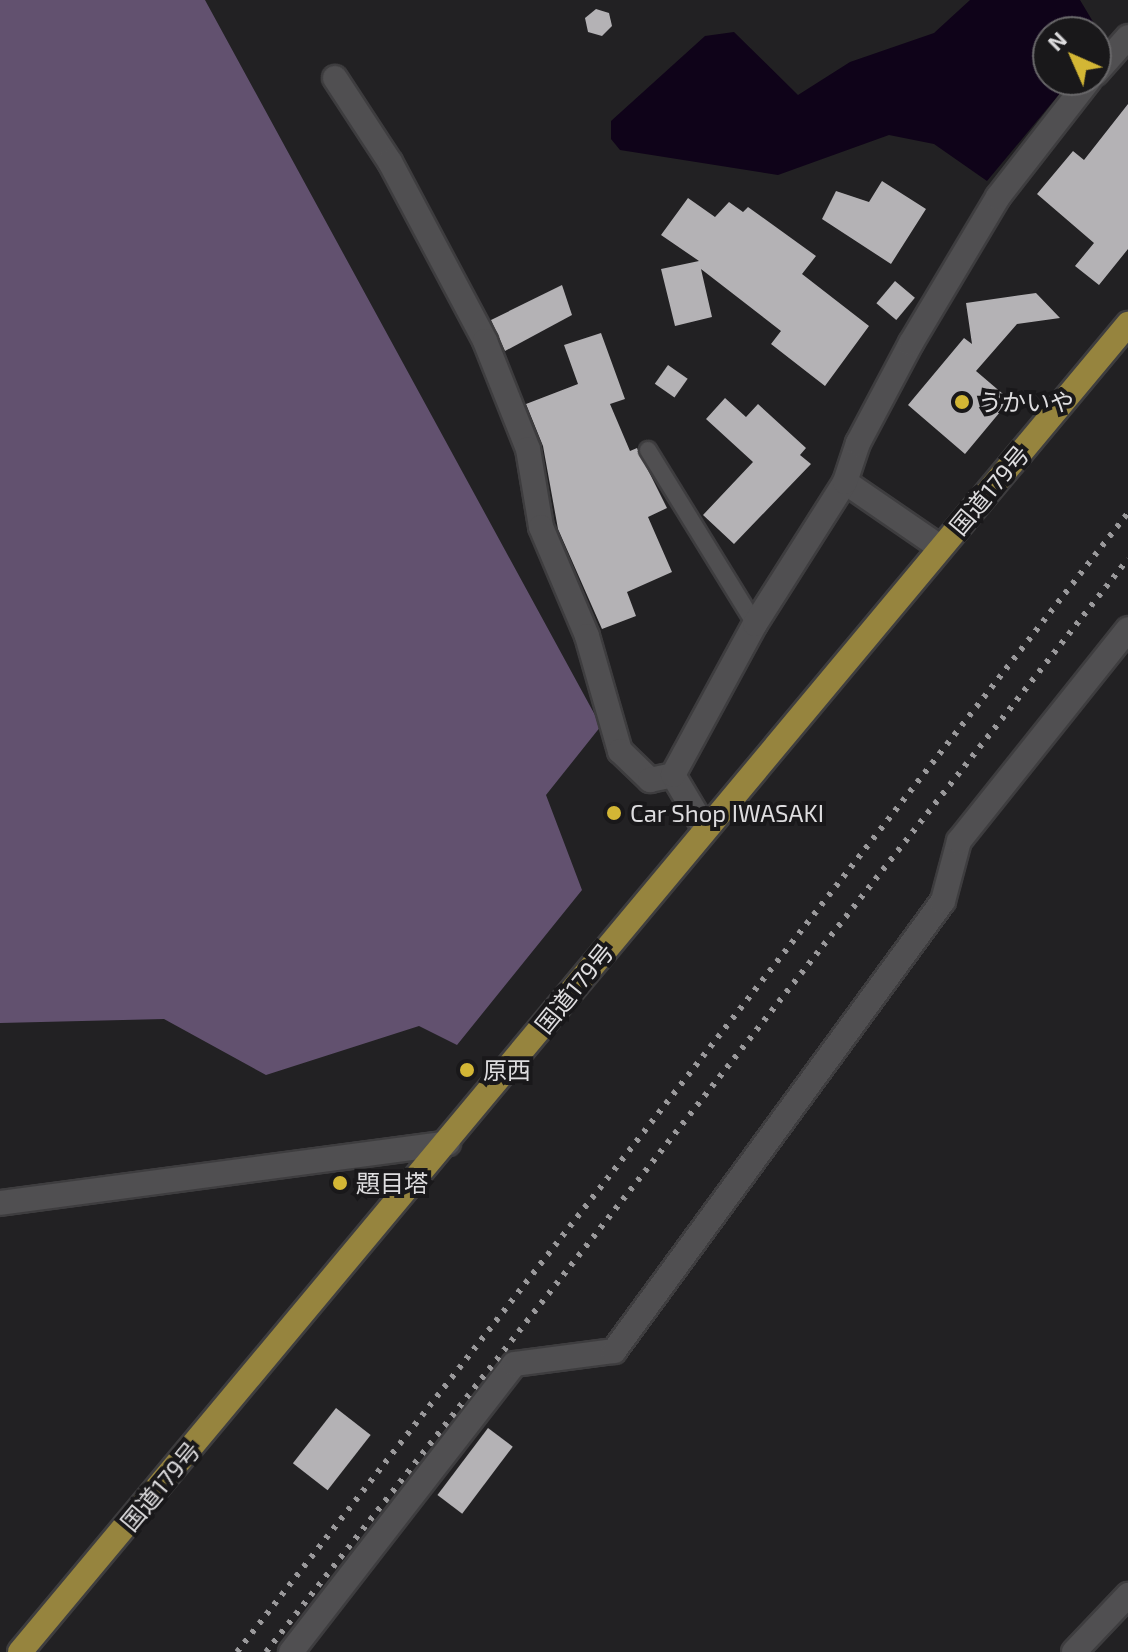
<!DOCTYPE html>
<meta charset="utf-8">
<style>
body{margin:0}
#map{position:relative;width:1128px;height:1652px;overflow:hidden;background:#222123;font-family:"Exo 2","Noto Sans JP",sans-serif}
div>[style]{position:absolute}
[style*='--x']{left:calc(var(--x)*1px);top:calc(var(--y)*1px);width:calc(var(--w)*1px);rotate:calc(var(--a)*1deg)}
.forest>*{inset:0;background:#62516f}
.water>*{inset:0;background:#0f0319}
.building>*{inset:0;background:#b4b2b5;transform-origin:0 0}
.roads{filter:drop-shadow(2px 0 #3e3d3f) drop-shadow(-2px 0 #3e3d3f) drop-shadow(0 2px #3e3d3f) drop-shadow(0 -2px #3e3d3f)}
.service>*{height:16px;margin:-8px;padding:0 8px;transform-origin:8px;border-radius:8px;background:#504f51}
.minor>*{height:24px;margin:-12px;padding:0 12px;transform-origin:12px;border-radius:12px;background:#504f51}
.trunk>*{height:24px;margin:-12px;padding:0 12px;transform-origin:12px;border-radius:12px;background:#96843e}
.rail>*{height:6px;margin-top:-3px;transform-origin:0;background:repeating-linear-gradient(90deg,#9a999b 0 4px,transparent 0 12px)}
.dots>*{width:22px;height:22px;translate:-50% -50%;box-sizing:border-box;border:4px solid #19181a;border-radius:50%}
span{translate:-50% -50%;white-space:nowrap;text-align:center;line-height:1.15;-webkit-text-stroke:8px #19181a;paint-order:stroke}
.poi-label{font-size:24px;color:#dedddf}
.left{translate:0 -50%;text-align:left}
.street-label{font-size:24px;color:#dedddf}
.north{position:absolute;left:1032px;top:16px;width:80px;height:80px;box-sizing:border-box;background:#19181a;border:2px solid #686769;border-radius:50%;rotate:315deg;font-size:22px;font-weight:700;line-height:32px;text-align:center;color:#dedddf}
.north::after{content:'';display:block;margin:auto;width:28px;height:36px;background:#d3b635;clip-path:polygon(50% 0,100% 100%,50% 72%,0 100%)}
</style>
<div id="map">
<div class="forest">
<div style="clip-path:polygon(0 0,205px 0,601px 726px,546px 795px,582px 890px,457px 1045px,419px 1026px,266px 1075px,164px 1019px,0 1023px)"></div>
</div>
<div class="water">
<div style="clip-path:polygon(970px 0,1080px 0,1104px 40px,1096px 49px,1096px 32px,1048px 32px,1048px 80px,1071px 80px,987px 181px,934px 144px,889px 135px,778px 175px,620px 150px,611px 139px,611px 121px,705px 36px,734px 32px,798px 95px,850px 62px,934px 33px)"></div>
</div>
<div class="building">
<div style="clip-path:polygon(596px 9px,609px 13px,612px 26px,602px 36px,588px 32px,585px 18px)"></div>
<div style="clip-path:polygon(1128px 104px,1128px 249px,1099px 285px,1075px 266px,1094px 243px,1037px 194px,1073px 151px,1084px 160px)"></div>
<div style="clip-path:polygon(882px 181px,926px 209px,891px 264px,822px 219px,836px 191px,869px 202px)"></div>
<div style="clip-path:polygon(688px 198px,715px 217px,729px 202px,743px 212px,748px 207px,816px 256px,802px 274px,869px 326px,825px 386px,771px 344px,781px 331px,701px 269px,712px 317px,675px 326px,661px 269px,699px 261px,661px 235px)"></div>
<div style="left:895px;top:281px;width:26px;height:29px;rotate:40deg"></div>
<div style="clip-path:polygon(562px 285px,572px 315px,505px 351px,491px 320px)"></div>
<div style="clip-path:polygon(1036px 293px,1060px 318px,1017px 324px,976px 371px,1010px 400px,965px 454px,908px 405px,964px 338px,972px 344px,966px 303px)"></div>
<div style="clip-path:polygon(601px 333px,625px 399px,610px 404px,630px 451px,637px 448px,667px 508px,648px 517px,672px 572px,627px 592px,636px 616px,602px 629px,558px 529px,543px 446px,526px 404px,578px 384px,564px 345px)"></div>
<div style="left:668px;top:365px;width:24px;height:23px;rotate:35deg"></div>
<div style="clip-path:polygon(725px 398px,746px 417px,758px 404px,806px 448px,800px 455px,811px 464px,734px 544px,703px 515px,753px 462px,706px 419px)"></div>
<div style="left:336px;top:1408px;width:44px;height:70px;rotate:38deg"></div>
<div style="left:488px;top:1428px;width:31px;height:84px;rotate:37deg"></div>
</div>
<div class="roads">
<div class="service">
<div style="--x:648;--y:450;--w:204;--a:58.4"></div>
</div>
<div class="minor">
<div style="--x:1096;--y:73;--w:48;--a:-48.4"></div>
<div style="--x:335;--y:78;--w:100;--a:56.8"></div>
<div style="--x:390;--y:162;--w:203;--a:62"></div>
<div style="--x:485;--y:341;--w:116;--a:68.3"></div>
<div style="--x:528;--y:449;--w:79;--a:80.5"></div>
<div style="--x:541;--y:527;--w:118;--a:67.1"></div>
<div style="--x:587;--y:636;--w:120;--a:74"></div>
<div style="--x:620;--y:751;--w:42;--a:44"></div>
<div style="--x:650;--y:780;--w:24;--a:-12"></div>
<div style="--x:845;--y:482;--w:116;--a:34.5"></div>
<div style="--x:705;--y:829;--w:63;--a:-120.7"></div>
<div style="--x:673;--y:775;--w:172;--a:-61.5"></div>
<div style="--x:755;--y:624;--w:168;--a:-57.6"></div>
<div style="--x:845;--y:482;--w:41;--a:-71.6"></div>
<div style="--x:858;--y:443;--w:113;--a:-62.1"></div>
<div style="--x:911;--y:343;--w:170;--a:-59.2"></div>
<div style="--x:998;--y:197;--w:148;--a:-52.1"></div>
<div style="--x:0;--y:1203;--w:452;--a:-7.6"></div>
<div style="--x:291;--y:1652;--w:364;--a:-52.2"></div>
<div style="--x:514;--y:1364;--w:101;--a:-7.4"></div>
<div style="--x:614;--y:1351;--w:557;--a:-53.83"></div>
<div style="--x:943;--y:901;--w:62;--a:-75.1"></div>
<div style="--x:959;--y:841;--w:271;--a:-51.4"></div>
<div style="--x:1074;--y:1652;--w:79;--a:-46.5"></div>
</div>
<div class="trunk">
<div style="--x:20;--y:1652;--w:1730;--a:-50.16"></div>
</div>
</div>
<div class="rail">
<div style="--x:237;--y:1652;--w:1446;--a:-51.97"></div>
<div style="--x:266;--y:1652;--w:1392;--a:-51.74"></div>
</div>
<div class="dots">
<div style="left:962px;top:402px;background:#d3b635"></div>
<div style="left:614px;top:813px;background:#d3b635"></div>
<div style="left:467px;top:1070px;background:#d3b635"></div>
<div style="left:340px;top:1183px;background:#d3b635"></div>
</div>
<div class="poi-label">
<span class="left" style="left:978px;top:402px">うかいや</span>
<span class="left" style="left:630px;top:813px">Car Shop IWASAKI</span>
<span class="left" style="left:483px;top:1070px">原西</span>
<span class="left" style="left:356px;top:1183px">題目塔</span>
</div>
<div class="street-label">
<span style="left:989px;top:490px;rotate:-50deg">国道179号</span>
<span style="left:574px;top:988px;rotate:-51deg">国道179号</span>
<span style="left:160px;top:1486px;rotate:-50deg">国道179号</span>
</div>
<div class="north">N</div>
</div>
